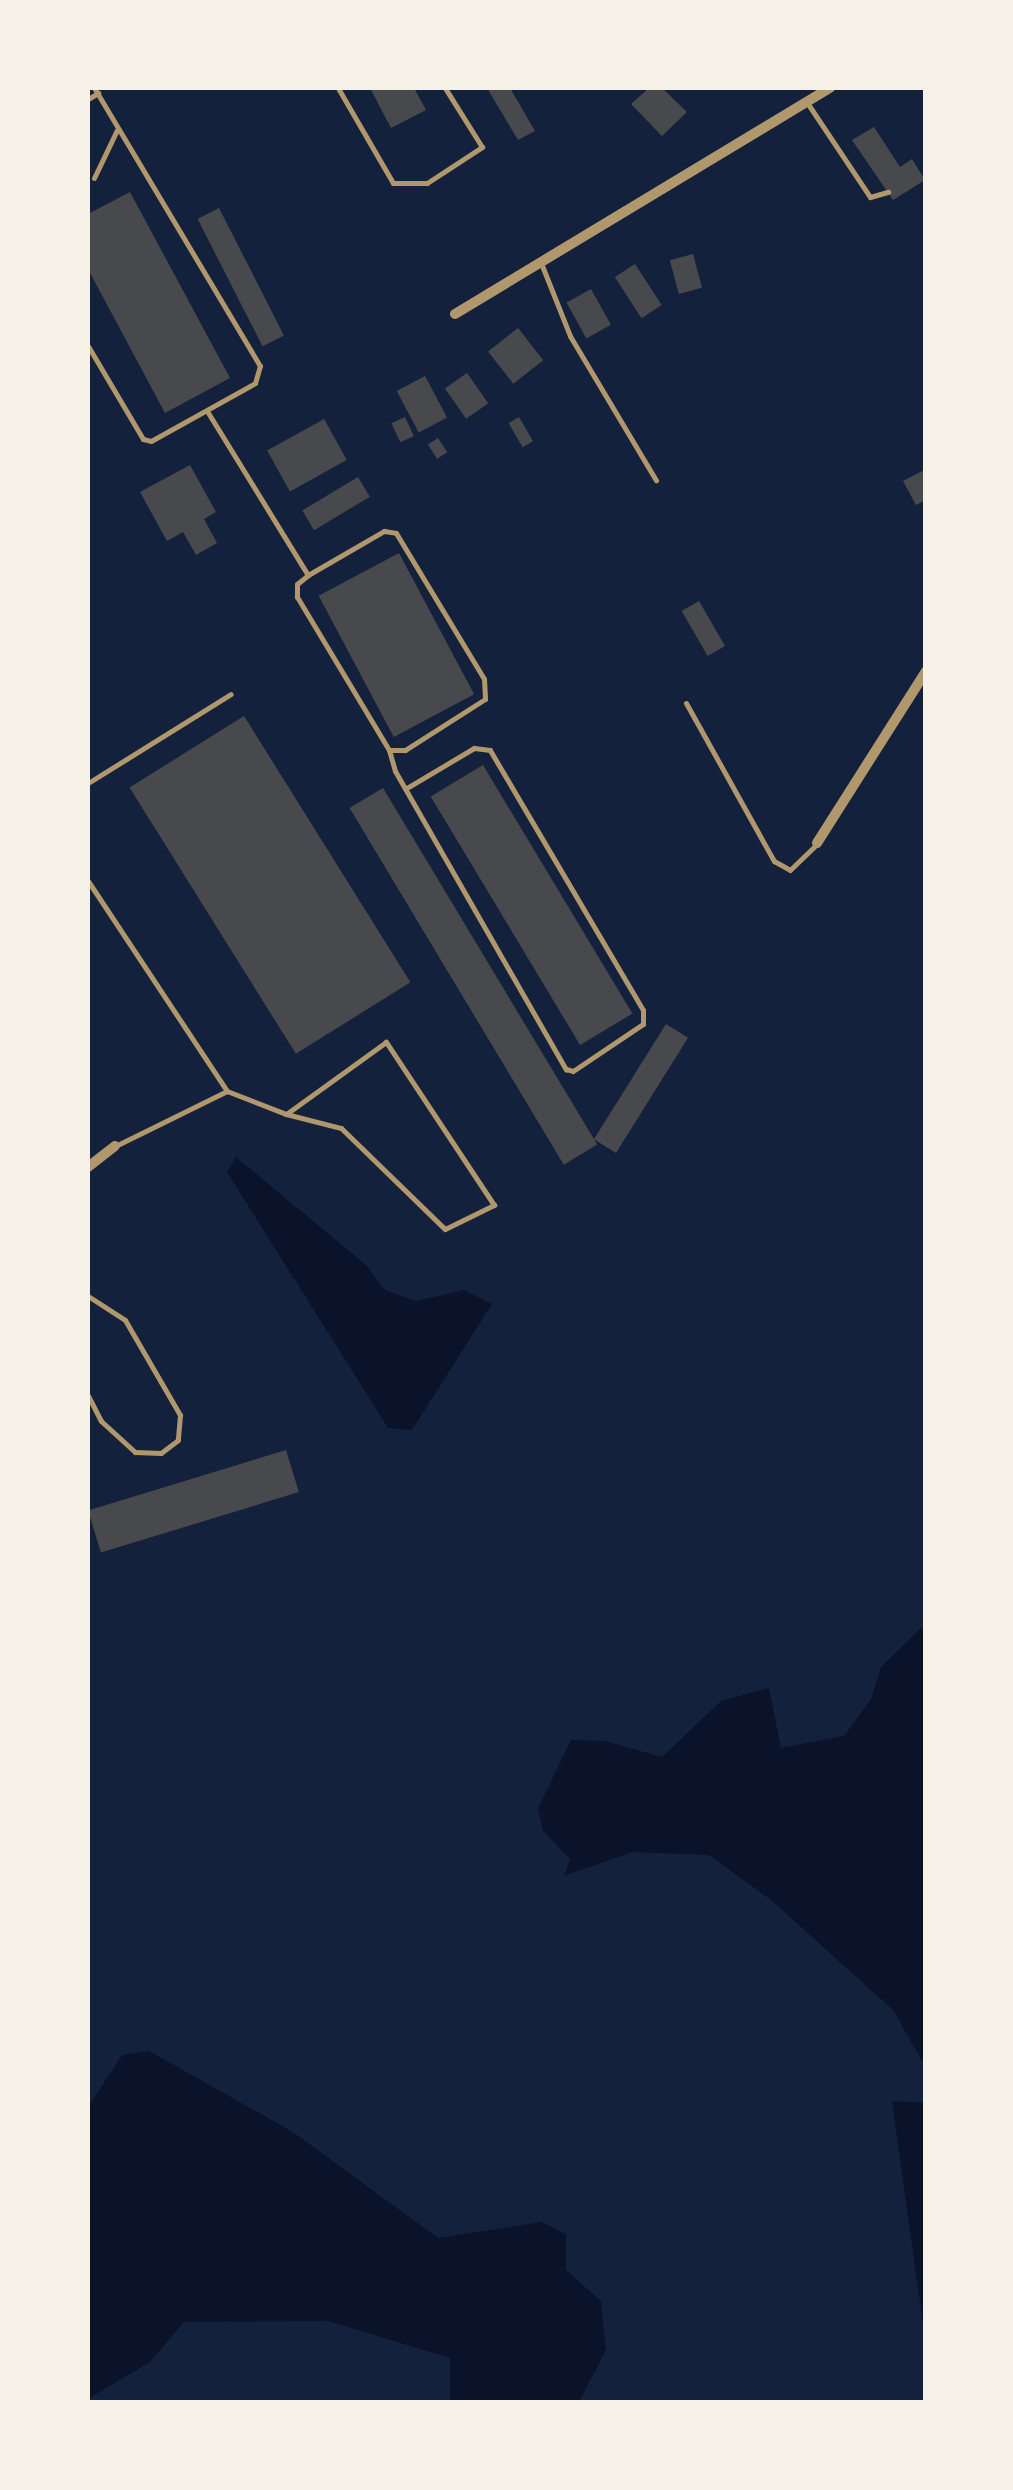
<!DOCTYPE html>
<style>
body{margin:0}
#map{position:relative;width:1013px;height:2490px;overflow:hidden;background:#14213d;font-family:Helvetica,sans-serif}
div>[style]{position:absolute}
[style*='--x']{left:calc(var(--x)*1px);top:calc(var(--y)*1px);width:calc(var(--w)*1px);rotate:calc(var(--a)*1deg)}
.water>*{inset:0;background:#0b132b}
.building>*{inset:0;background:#48494c;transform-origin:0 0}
.service>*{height:5px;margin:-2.5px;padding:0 2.5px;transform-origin:2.5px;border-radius:2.5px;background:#b1986c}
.minor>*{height:10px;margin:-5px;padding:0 5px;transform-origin:5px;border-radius:5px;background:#b1986c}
span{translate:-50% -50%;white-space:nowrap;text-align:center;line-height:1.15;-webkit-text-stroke:8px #f6f1e7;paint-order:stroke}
.frame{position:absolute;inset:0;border:90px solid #f6f1e7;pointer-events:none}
</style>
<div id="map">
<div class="water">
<div style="clip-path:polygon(236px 1157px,366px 1265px,385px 1290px,416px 1301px,464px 1290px,492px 1304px,412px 1430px,388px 1428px,227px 1172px)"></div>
<div style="clip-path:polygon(925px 1624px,925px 2066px,893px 2010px,771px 1900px,709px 1855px,632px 1852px,564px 1876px,570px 1859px,543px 1831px,538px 1808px,571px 1740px,605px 1741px,662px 1757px,721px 1701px,769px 1688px,781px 1748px,844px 1736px,871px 1699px,881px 1667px)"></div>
<div style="clip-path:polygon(149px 2051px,293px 2132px,438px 2238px,542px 2222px,566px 2234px,566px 2270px,601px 2301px,606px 2350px,579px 2402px,450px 2402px,450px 2358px,328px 2321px,184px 2322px,150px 2362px,88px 2399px,88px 2107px,122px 2055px)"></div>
<div style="clip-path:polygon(892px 2101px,925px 2103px,925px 2339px)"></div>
</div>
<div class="building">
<div style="clip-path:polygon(370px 88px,414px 88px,426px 110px,391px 128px)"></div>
<div style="clip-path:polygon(487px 88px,510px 88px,535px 131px,518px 140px)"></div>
<div style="clip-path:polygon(649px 88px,662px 88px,687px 112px,662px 136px,631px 104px)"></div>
<div style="clip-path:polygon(874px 127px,900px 167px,912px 159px,925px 180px,893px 200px,852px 140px)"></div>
<div style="clip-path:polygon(130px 192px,230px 378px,165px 413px,88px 269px,88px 214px)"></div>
<div style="left:219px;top:208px;width:143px;height:24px;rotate:63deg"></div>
<div style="left:693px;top:254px;width:35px;height:24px;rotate:75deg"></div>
<div style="left:635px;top:264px;width:49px;height:24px;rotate:57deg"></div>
<div style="left:591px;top:289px;width:41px;height:28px;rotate:61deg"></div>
<div style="left:518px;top:328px;width:41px;height:38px;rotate:52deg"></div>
<div style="left:467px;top:373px;width:37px;height:27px;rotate:55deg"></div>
<div style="left:425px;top:376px;width:47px;height:32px;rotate:62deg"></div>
<div style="left:405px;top:417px;width:21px;height:15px;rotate:65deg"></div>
<div style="left:519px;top:417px;width:28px;height:12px;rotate:60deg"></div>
<div style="left:324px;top:419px;width:47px;height:65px;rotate:61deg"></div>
<div style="left:438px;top:438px;width:17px;height:12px;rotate:57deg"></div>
<div style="clip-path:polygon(190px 465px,216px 512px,204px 519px,217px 543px,196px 555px,183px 532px,167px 541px,140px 492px)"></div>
<div style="clip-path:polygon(926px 469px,926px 500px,916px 505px,903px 481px)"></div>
<div style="left:358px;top:477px;width:23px;height:65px;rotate:59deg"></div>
<div style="left:399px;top:553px;width:160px;height:91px;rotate:62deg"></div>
<div style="left:699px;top:601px;width:52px;height:20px;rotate:60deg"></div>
<div style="left:244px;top:716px;width:314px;height:135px;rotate:58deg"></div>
<div style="left:483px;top:765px;width:290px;height:61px;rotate:59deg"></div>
<div style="left:383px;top:788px;width:416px;height:39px;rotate:59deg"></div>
<div style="left:666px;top:1024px;width:26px;height:136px;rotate:32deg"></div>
<div style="left:286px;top:1450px;width:44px;height:207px;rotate:73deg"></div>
</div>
<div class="service">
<div style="--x:338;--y:88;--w:110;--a:59.9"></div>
<div style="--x:393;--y:183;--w:34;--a:0"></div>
<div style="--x:427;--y:183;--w:66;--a:-33.2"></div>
<div style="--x:482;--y:147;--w:70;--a:-122.1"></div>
<div style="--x:88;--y:99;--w:12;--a:-31"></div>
<div style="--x:808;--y:104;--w:112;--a:56.3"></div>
<div style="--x:870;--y:197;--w:19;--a:-16"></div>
<div style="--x:94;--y:178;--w:53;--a:-64.4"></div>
<div style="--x:541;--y:263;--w:79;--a:68.3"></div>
<div style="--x:570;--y:336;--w:168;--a:59.2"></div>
<div style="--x:88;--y:346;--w:108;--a:59.4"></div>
<div style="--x:143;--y:439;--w:8;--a:14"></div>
<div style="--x:151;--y:441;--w:119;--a:-29.1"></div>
<div style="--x:255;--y:383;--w:18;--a:-74"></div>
<div style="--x:260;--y:366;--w:324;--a:-120.8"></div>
<div style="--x:207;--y:411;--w:193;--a:58.4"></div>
<div style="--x:308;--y:575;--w:88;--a:-30.1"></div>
<div style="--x:384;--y:531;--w:12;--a:9"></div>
<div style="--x:396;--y:533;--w:170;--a:58.9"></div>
<div style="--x:484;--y:679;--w:20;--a:87"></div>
<div style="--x:485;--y:699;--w:95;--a:147.5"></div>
<div style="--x:405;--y:750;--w:16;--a:180"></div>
<div style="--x:389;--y:750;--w:179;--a:-121"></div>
<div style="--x:297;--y:597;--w:13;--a:-90"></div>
<div style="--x:297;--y:584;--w:14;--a:-39"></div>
<div style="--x:686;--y:703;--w:181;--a:60.9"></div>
<div style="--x:774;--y:861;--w:18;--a:29"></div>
<div style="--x:790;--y:870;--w:36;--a:-44"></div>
<div style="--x:389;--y:750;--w:22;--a:74"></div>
<div style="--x:395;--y:771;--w:344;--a:60.2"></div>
<div style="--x:566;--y:1069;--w:7;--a:16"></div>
<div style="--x:573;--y:1071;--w:84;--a:-33.9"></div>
<div style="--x:643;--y:1024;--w:14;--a:-90"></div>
<div style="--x:643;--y:1010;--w:302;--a:-120.5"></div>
<div style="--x:490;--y:750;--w:16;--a:-173"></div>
<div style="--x:474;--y:748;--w:80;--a:149.3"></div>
<div style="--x:88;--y:783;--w:168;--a:-31.9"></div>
<div style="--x:88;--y:881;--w:252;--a:56.5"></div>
<div style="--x:227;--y:1091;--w:125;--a:153.8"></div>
<div style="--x:227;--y:1091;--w:63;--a:21.3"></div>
<div style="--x:286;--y:1114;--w:57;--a:14.3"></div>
<div style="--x:341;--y:1128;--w:145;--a:44.2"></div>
<div style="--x:445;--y:1229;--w:55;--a:-26.1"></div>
<div style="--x:494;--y:1205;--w:196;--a:-123.5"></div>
<div style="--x:386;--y:1042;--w:123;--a:144.2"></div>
<div style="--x:88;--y:1296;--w:44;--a:33"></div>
<div style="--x:125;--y:1320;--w:110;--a:59.9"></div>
<div style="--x:180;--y:1415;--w:25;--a:95"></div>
<div style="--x:178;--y:1440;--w:21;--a:143"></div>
<div style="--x:161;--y:1453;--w:26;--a:-178"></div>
<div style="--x:135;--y:1452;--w:46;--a:-137.6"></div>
<div style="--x:101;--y:1421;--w:28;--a:-117"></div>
</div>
<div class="minor">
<div style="--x:455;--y:314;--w:438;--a:-31.1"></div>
<div style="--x:817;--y:843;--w:204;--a:-57.6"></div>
<div style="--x:88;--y:1167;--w:34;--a:-38"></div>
</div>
<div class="frame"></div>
</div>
